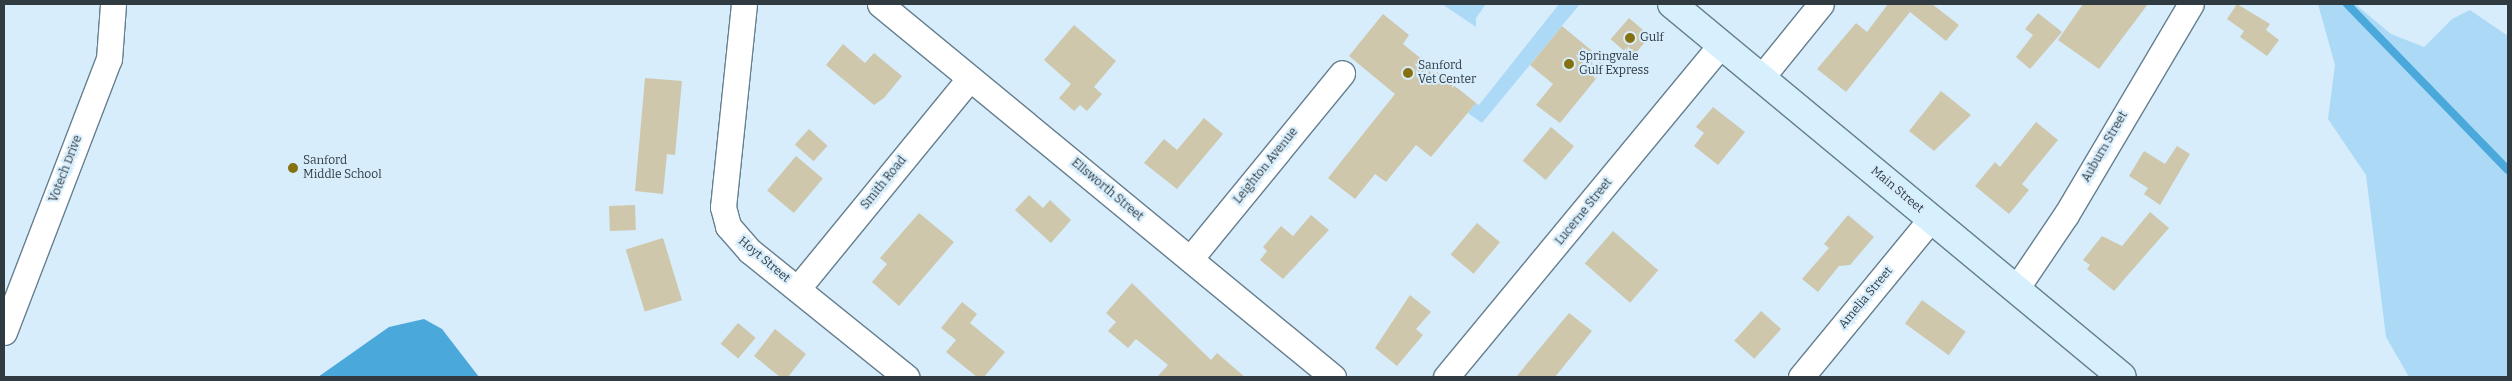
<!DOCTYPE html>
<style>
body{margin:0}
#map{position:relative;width:2512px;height:381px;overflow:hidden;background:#d7edfb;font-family:Bitter,serif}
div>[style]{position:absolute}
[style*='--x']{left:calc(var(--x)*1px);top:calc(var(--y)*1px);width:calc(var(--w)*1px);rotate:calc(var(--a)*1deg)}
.green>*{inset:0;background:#acd9f6}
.water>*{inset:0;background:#4ba8db}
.stream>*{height:8px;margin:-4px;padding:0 4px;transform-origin:4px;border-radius:4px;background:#4ba8db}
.building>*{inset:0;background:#cec7ab;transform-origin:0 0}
.roads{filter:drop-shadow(1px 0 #667f8f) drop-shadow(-1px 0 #667f8f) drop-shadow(0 1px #667f8f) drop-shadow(0 -1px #667f8f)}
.street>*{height:25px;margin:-12.5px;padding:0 12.5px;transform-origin:12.5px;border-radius:12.5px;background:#fff}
.secondary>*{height:28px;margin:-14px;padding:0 14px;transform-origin:14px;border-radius:14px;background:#d7f0fe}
.dots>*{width:14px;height:14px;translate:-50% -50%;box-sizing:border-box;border:2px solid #d7edfb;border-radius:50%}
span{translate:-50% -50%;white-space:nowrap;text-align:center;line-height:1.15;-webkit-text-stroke:4px #d7edfb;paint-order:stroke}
.poi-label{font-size:12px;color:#2f3a41}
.left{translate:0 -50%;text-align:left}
.street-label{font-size:12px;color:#2f3a41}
.frame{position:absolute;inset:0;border:5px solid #2f3a41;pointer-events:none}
</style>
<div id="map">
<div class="green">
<div style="clip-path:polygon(1442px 4px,1486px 4px,1476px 18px,1476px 27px)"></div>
<div style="clip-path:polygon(1559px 4px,1580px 4px,1482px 123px,1468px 113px,1476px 103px,1479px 105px)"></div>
<div style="clip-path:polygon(2318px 4px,2355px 4px,2391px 34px,2424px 47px,2452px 19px,2470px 10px,2508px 36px,2508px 377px,2409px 377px,2386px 337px,2366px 175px,2328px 119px,2335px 65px)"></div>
</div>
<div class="water">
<div style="clip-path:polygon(424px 319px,442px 329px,479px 377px,318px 377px,389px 327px)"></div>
</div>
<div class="stream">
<div style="--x:2347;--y:4;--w:231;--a:45.9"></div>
</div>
<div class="building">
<div style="clip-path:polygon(1888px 4px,1932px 4px,1959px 25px,1946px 41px,1910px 12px,1846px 92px,1817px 69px,1856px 23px,1867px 32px)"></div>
<div style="clip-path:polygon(2083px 4px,2148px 4px,2099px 69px,2058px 40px)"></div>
<div style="clip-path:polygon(2237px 4px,2270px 24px,2266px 30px,2279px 40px,2267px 56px,2240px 37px,2244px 31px,2227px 19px)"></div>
<div style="clip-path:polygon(2038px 13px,2062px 32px,2030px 69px,2016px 57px,2033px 35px,2025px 29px)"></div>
<div style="clip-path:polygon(1383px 14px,1409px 35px,1403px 44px,1476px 103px,1431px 157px,1416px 145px,1386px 182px,1375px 174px,1355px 199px,1328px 178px,1395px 94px,1349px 56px)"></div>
<div style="left:1629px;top:18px;width:28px;height:28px;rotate:41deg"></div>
<div style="clip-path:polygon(1074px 25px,1116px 61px,1094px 87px,1102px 94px,1087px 111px,1080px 105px,1074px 111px,1059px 98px,1071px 84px,1044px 60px)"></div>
<div style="clip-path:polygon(1562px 26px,1608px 64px,1560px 123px,1536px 105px,1553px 84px,1530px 65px)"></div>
<div style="clip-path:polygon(843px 44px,865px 63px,874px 53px,902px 76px,884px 98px,874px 105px,826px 65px)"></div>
<div style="clip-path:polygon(645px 78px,682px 81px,675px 155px,667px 154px,663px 194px,635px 191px)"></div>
<div style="clip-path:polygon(1941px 91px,1971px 115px,1934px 151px,1909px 131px)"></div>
<div style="clip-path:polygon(1713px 107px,1745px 132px,1718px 165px,1694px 146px,1704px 133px,1696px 127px)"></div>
<div style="clip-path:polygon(1204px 118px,1223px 134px,1177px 189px,1144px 163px,1164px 139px,1177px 150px)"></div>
<div style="clip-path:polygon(2036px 122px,2058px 140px,2022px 184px,2029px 190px,2009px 214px,1975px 186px,1995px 162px,2000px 167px)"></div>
<div style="left:1551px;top:127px;width:30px;height:44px;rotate:40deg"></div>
<div style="left:809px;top:129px;width:25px;height:21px;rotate:42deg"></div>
<div style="clip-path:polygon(2177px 146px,2190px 154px,2160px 205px,2144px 194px,2148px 188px,2129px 176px,2144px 151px,2165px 164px)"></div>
<div style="left:796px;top:156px;width:35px;height:45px;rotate:40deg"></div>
<div style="clip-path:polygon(1029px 195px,1043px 208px,1050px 200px,1071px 220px,1051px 243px,1015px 210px)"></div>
<div style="left:635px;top:205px;width:25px;height:26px;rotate:88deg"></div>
<div style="clip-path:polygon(2150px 212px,2169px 228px,2114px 291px,2087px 269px,2090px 265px,2083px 260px,2102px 236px,2122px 246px)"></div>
<div style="clip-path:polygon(919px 213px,954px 242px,899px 306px,872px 282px,887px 264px,880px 258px)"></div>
<div style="clip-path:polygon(1311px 215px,1329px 230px,1283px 279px,1260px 260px,1267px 251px,1263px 247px,1281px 226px,1293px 236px)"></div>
<div style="clip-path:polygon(1848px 215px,1874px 237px,1850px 265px,1839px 266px,1818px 292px,1802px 279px,1829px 248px,1824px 244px)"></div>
<div style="left:1477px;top:223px;width:30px;height:41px;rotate:40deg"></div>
<div style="left:1613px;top:231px;width:60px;height:43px;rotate:41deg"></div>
<div style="left:663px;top:238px;width:65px;height:39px;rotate:73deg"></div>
<div style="clip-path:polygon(1132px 283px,1211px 360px,1217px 353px,1245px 377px,1157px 377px,1168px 365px,1136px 339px,1128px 348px,1108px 331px,1116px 322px,1106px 313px)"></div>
<div style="clip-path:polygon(1410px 295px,1431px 312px,1416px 329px,1423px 335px,1397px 366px,1375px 348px)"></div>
<div style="left:1922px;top:300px;width:54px;height:29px;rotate:36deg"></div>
<div style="clip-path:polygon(962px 302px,977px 314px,970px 323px,1005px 352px,984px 377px,977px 377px,946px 352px,956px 340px,941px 328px)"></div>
<div style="left:1761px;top:311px;width:27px;height:40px;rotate:42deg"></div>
<div style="clip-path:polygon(1569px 313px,1592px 331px,1555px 377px,1516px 377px)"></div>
<div style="left:738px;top:323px;width:23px;height:27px;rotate:40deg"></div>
<div style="clip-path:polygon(775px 329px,806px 354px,788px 377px,780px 377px,754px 356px)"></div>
</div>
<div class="roads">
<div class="street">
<div style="--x:744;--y:4;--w:204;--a:95.9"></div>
<div style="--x:723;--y:207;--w:20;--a:75"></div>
<div style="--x:728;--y:226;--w:33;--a:49"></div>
<div style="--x:750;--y:251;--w:201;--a:38.9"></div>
<div style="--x:880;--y:4;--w:587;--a:39.47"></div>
<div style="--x:1761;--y:78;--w:95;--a:-51"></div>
<div style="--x:1190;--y:259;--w:240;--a:-50.7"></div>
<div style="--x:798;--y:288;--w:271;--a:-50.7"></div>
<div style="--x:2016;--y:289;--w:89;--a:-56"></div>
<div style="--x:2066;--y:215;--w:245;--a:-59.4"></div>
<div style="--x:4;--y:332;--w:292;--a:-69"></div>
<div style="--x:109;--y:59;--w:55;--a:-85.8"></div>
<div style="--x:1446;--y:377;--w:431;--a:-50.4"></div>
<div style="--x:1801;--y:377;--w:205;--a:-50.6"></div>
</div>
<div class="secondary">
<div style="--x:1672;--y:4;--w:584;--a:39.65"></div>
</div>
</div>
<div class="dots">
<div style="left:1630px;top:38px;background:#857111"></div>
<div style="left:1569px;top:64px;background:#857111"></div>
<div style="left:1408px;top:73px;background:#857111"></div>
<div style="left:293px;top:168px;background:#857111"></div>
</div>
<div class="poi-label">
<span class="left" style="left:1640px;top:38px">Gulf</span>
<span class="left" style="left:1579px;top:64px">Springvale<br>Gulf Express</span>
<span class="left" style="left:1418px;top:73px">Sanford<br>Vet Center</span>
<span class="left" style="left:303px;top:168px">Sanford<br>Middle School</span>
</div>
<div class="street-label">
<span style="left:2105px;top:147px;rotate:-60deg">Auburn Street</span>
<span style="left:1266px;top:166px;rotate:-51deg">Leighton Avenue</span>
<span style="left:66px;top:169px;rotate:-69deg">Votech Drive</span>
<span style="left:884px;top:183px;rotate:-51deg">Smith Road</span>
<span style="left:1107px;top:190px;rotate:40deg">Ellsworth Street</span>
<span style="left:1897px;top:190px;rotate:40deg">Main Street</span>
<span style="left:1584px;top:212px;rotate:-51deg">Lucerne Street</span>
<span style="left:764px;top:260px;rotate:40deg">Hoyt Street</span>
<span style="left:1866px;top:298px;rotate:-50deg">Amelia Street</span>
</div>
<div class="frame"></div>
</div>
